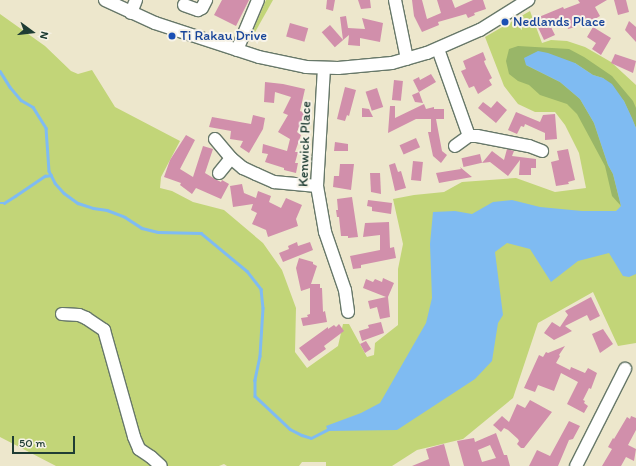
<!DOCTYPE html>
<style>
body{margin:0}
#map{position:relative;width:636px;height:466px;overflow:hidden;background:#ede7cc;font-family:Itim,sans-serif}
div>[style]{position:absolute}
[style*='--x']{left:calc(var(--x)*1px);top:calc(var(--y)*1px);width:calc(var(--w)*1px);rotate:calc(var(--a)*1deg)}
.green>*{inset:0;background:#c2d578}
.forest>*{inset:0;background:#99b668}
.water>*{inset:0;background:#7fbbf2}
.stream>*{height:2.5px;margin:-1.25px;padding:0 1.25px;transform-origin:1.25px;border-radius:1.25px;background:#7fbbf2}
.building>*{inset:0;background:#d18fab;transform-origin:0 0}
.roads{filter:drop-shadow(1px 0 #677869) drop-shadow(-1px 0 #677869) drop-shadow(0 1px #677869) drop-shadow(0 -1px #677869)}
.minor>*{height:12px;margin:-6px;padding:0 6px;transform-origin:6px;border-radius:6px;background:#fff}
.dots>*{width:11px;height:11px;translate:-50% -50%;box-sizing:border-box;border:2px solid #f7f3e8;border-radius:50%}
span{translate:-50% -50%;white-space:nowrap;text-align:center;line-height:1.15;-webkit-text-stroke:4px #f7f3e8;paint-order:stroke}
.transit-label{font-size:14px;color:#164399}
.left{translate:0 -50%;text-align:left}
.street-label{font-size:14px;color:#1f3d34}
.north{position:absolute;left:12px;top:12px;width:40px;height:40px;-webkit-text-stroke:3px #f7f3e8;paint-order:stroke;rotate:105deg;font-size:11px;font-weight:700;line-height:16px;text-align:center;color:#1f3d34}
.north::after{content:'';display:block;margin:auto;width:14px;height:18px;background:#1f3d34;clip-path:polygon(50% 0,100% 100%,50% 72%,0 100%)}
.scale{position:absolute;left:12px;top:436px;width:63px;height:18px;box-sizing:border-box;border:2px solid #1f3d34;border-top:0;padding-left:5px;font-size:12px;line-height:14px;white-space:nowrap;color:#1f3d34;-webkit-text-stroke:3px #f7f3e8;paint-order:stroke}
</style>
<div id="map">
<div class="green">
<div style="clip-path:polygon(266px 0,273px 0,254px 34px,252px 33px)"></div>
<div style="clip-path:polygon(530px 11px,542px 43px,551px 40px,567px 41px,585px 47px,611px 62px,636px 85px,636px 343px,618px 346px,593px 292px,538px 323px,513px 398px,463px 439px,417px 450px,392px 466px,326px 466px,326px 462px,302px 462px,299px 466px,227px 466px,224px 464px,219px 466px,56px 466px,0 437px,0 14px,45px 46px,71px 71px,78px 74px,92px 70px,115px 107px,180px 141px,161px 177px,160px 188px,172px 191px,193px 202px,224px 210px,263px 243px,282px 270px,296px 308px,295px 352px,307px 368px,338px 346px,343px 324px,349px 324px,367px 357px,374px 355px,375px 343px,398px 325px,398px 269px,403px 244px,393px 199px,414px 195px,444px 192px,462px 182px,516px 178px,555px 192px,586px 188px,579px 153px,565px 125px,555px 112px,535px 112px,518px 104px,504px 86px,485px 37px)"></div>
</div>
<div class="forest">
<div style="clip-path:polygon(518px 46px,569px 49px,584px 57px,612px 76px,633px 101px,636px 108px,636px 128px,624px 101px,603px 78px,593px 75px,575px 63px,526px 65px,560px 82px,580px 99px,594px 123px,608px 165px,613px 174px,621px 206px,612px 196px,605px 166px,577px 114px,567px 104px,540px 95px,529px 85px,518px 81px,509px 74px,506px 61px,509px 49px)"></div>
</div>
<div class="water">
<div style="clip-path:polygon(538px 51px,548px 53px,575px 63px,593px 75px,603px 78px,612px 84px,624px 101px,632px 118px,636px 128px,636px 274px,629px 277px,623px 276px,609px 253px,578px 261px,551px 282px,530px 249px,507px 243px,495px 252px,503px 315px,498px 323px,492px 361px,475px 379px,397px 430px,328px 431px,326px 426px,361px 413px,380px 403px,426px 323px,432px 298px,430px 244px,433px 212px,455px 211px,472px 214px,493px 202px,512px 200px,540px 207px,582px 211px,616px 211px,621px 206px,613px 174px,608px 165px,594px 123px,580px 99px,560px 82px,526px 65px,524px 58px)"></div>
</div>
<div class="stream">
<div style="--x:0;--y:71;--w:19;--a:58"></div>
<div style="--x:10;--y:87;--w:17;--a:50"></div>
<div style="--x:21;--y:100;--w:14;--a:30"></div>
<div style="--x:33;--y:107;--w:25;--a:58"></div>
<div style="--x:46;--y:128;--w:43;--a:86"></div>
<div style="--x:49;--y:171;--w:13;--a:63"></div>
<div style="--x:55;--y:183;--w:13;--a:48"></div>
<div style="--x:64;--y:193;--w:17;--a:36"></div>
<div style="--x:78;--y:203;--w:16;--a:18"></div>
<div style="--x:93;--y:208;--w:14;--a:8"></div>
<div style="--x:107;--y:210;--w:19;--a:21"></div>
<div style="--x:125;--y:217;--w:20;--a:33"></div>
<div style="--x:142;--y:228;--w:16;--a:14"></div>
<div style="--x:158;--y:232;--w:43;--a:1.3"></div>
<div style="--x:201;--y:233;--w:60;--a:39.6"></div>
<div style="--x:247;--y:271;--w:23;--a:52"></div>
<div style="--x:261;--y:289;--w:19;--a:84"></div>
<div style="--x:263;--y:308;--w:48;--a:93.6"></div>
<div style="--x:260;--y:356;--w:25;--a:102"></div>
<div style="--x:255;--y:380;--w:16;--a:90"></div>
<div style="--x:255;--y:396;--w:48;--a:43.3"></div>
<div style="--x:290;--y:429;--w:13;--a:27"></div>
<div style="--x:302;--y:435;--w:9;--a:18"></div>
<div style="--x:311;--y:438;--w:20;--a:-27"></div>
<div style="--x:0;--y:203;--w:4;--a:0"></div>
<div style="--x:4;--y:203;--w:13;--a:-32"></div>
<div style="--x:15;--y:196;--w:36;--a:-34"></div>
<div style="--x:45;--y:176;--w:6;--a:-9"></div>
</div>
<div class="building">
<div style="clip-path:polygon(222px 0,249px 0,236px 26px,214px 15px)"></div>
<div style="clip-path:polygon(327px 0,335px 0,333px 11px,326px 9px)"></div>
<div style="clip-path:polygon(358px 0,370px 0,371px 8px,361px 9px)"></div>
<div style="clip-path:polygon(412px 0,422px 0,427px 19px,441px 13px,437px 0,452px 0,455px 8px,473px 0,483px 0,486px 9px,474px 13px,475px 15px,468px 18px,466px 14px,438px 22px,439px 25px,422px 32px,414px 16px)"></div>
<div style="clip-path:polygon(578px 0,607px 0,595px 7px,600px 16px,590px 22px,588px 18px,573px 23px,575px 27px,568px 29px,565px 19px,550px 25px,555px 35px,544px 40px,534px 19px,563px 7px,564px 9px,580px 3px)"></div>
<div style="clip-path:polygon(614px 0,626px 0,629px 12px,618px 15px)"></div>
<div style="clip-path:polygon(346px 16px,348px 28px,365px 29px,362px 18px,383px 23px,380px 42px,360px 38px,360px 46px,348px 45px,349px 35px,343px 40px,340px 17px)"></div>
<div style="clip-path:polygon(629px 21px,636px 27px,636px 42px,625px 30px)"></div>
<div style="left:290px;top:23px;width:19px;height:14px;rotate:16deg"></div>
<div style="left:330px;top:25px;width:20px;height:11px;rotate:49deg"></div>
<div style="clip-path:polygon(593px 27px,611px 38px,601px 55px,592px 49px,596px 43px,587px 37px)"></div>
<div style="clip-path:polygon(483px 52px,486px 60px,484px 61px,485px 64px,492px 78px,489px 80px,492px 85px,478px 94px,474px 86px,469px 88px,461px 71px,466px 69px,463px 61px)"></div>
<div style="clip-path:polygon(615px 54px,636px 61px,633px 73px,611px 63px)"></div>
<div style="clip-path:polygon(431px 74px,436px 82px,419px 92px,413px 80px,419px 77px,420px 80px)"></div>
<div style="left:394px;top:80px;width:9px;height:20px;rotate:6deg"></div>
<div style="clip-path:polygon(265px 82px,283px 84px,305px 89px,300px 111px,305px 113px,297px 132px,301px 135px,295px 152px,298px 152px,295px 163px,298px 163px,296px 173px,284px 170px,284px 168px,265px 162px,268px 154px,262px 153px,263px 144px,287px 151px,290px 139px,278px 132px,288px 115px,283px 113px,291px 97px,275px 92px,274px 103px,264px 102px)"></div>
<div style="clip-path:polygon(345px 87px,356px 90px,349px 116px,347px 115px,345px 121px,337px 119px)"></div>
<div style="left:377px;top:88px;width:20px;height:12px;rotate:72deg"></div>
<div style="clip-path:polygon(419px 92px,423px 103px,415px 102px,412px 95px)"></div>
<div style="clip-path:polygon(497px 101px,507px 110px,496px 123px,478px 108px,483px 102px,491px 108px)"></div>
<div style="clip-path:polygon(424px 104px,426px 109px,434px 107px,434px 109px,444px 109px,444px 119px,436px 119px,442px 151px,447px 155px,441px 163px,433px 156px,428px 132px,431px 132px,431px 119px,416px 119px,388px 133px,390px 106px,395px 106px,395px 118px)"></div>
<div style="clip-path:polygon(362px 108px,369px 109px,373px 117px,362px 117px)"></div>
<div style="clip-path:polygon(516px 112px,540px 122px,543px 115px,555px 114px,557px 139px,545px 140px,545px 133px,525px 124px,524px 127px,521px 126px,517px 134px,508px 130px)"></div>
<div style="clip-path:polygon(253px 115px,265px 118px,263px 129px,249px 153px,240px 147px,243px 141px,230px 139px,231px 131px,209px 127px,212px 117px,251px 124px)"></div>
<div style="clip-path:polygon(186px 135px,195px 140px,180px 169px,193px 177px,203px 146px,213px 149px,205px 173px,215px 179px,221px 182px,222px 180px,229px 184px,221px 199px,196px 188px,192px 194px,180px 185px,181px 183px,164px 177px,170px 160px)"></div>
<div style="left:416px;top:138px;width:10px;height:18px;rotate:66deg"></div>
<div style="clip-path:polygon(335px 142px,348px 144px,348px 151px,334px 151px)"></div>
<div style="clip-path:polygon(507px 149px,514px 151px,512px 156px,536px 159px,536px 168px,531px 168px,531px 175px,519px 175px,520px 160px,508px 176px,490px 162px,482px 163px,492px 151px,504px 160px)"></div>
<div style="clip-path:polygon(568px 149px,575px 180px,568px 182px,569px 184px,556px 186px,551px 162px,559px 160px,557px 151px)"></div>
<div style="left:480px;top:154px;width:9px;height:19px;rotate:77deg"></div>
<div style="left:413px;top:161px;width:10px;height:19px;rotate:6deg"></div>
<div style="clip-path:polygon(395px 163px,398px 172px,401px 171px,406px 188px,395px 191px,389px 165px)"></div>
<div style="clip-path:polygon(340px 164px,354px 164px,351px 190px,333px 187px,334px 176px,339px 176px)"></div>
<div style="clip-path:polygon(460px 167px,472px 177px,439px 183px,436px 173px,461px 169px)"></div>
<div style="clip-path:polygon(370px 173px,380px 173px,381px 194px,371px 192px)"></div>
<div style="clip-path:polygon(242px 184px,244px 193px,256px 198px,258px 191px,271px 196px,269px 202px,281px 208px,286px 198px,302px 205px,296px 219px,298px 226px,268px 237px,266px 230px,252px 224px,257px 213px,251px 210px,253px 204px,233px 207px,230px 186px)"></div>
<div style="clip-path:polygon(352px 197px,358px 237px,348px 238px,348px 236px,341px 236px,339px 217px,337px 217px,336px 210px,338px 210px,337px 199px)"></div>
<div style="clip-path:polygon(368px 200px,392px 203px,391px 214px,372px 211px,372px 207px,367px 206px)"></div>
<div style="clip-path:polygon(389px 222px,390px 248px,394px 247px,396px 258px,361px 265px,361px 268px,353px 269px,350px 256px,380px 250px,380px 235px,363px 237px,365px 223px)"></div>
<div style="clip-path:polygon(297px 242px,298px 246px,310px 242px,313px 250px,283px 262px,279px 253px,289px 249px,288px 246px)"></div>
<div style="clip-path:polygon(299px 258px,313px 262px,313px 264px,317px 266px,311px 284px,320px 284px,320px 288px,322px 288px,323px 312px,325px 311px,327px 322px,303px 326px,301px 318px,308px 317px,307px 315px,310px 314px,310px 288px,301px 291px,296px 268px)"></div>
<div style="clip-path:polygon(383px 278px,394px 283px,388px 297px,390px 317px,380px 319px,377px 307px,370px 309px,368px 301px,386px 297px,363px 288px,366px 279px,373px 282px,375px 279px,382px 282px)"></div>
<div style="clip-path:polygon(591px 297px,600px 316px,590px 321px,587px 315px,565px 326px,572px 331px,554px 340px,544px 333px,552px 322px,560px 327px,568px 315px,565px 311px)"></div>
<div style="clip-path:polygon(381px 322px,384px 333px,362px 341px,359px 331px,369px 328px,368px 325px)"></div>
<div style="clip-path:polygon(339px 324px,344px 331px,324px 346px,326px 349px,309px 361px,299px 348px,328px 327px,328px 329px,334px 325px,336px 327px)"></div>
<div style="clip-path:polygon(603px 329px,613px 344px,600px 353px,592px 334px)"></div>
<div style="clip-path:polygon(366px 341px,371px 349px,365px 353px,360px 344px)"></div>
<div style="clip-path:polygon(565px 346px,559px 355px,560px 356px,556px 363px,570px 370px,571px 367px,585px 373px,588px 368px,597px 373px,591px 389px,589px 388px,583px 400px,585px 401px,584px 403px,588px 406px,584px 413px,567px 404px,578px 382px,561px 373px,554px 391px,538px 385px,535px 392px,524px 388px,539px 355px,543px 357px,546px 352px,548px 353px)"></div>
<div style="clip-path:polygon(530px 400px,552px 412px,524px 448px,521px 448px,517px 444px,519px 441px,518px 439px,508px 430px,504px 428px,501px 432px,493px 425px,502px 416px,509px 422px,517px 404px,525px 408px)"></div>
<div style="clip-path:polygon(631px 416px,636px 418px,636px 430px,628px 445px,636px 449px,634px 461px,626px 457px,621px 466px,602px 466px,612px 449px,608px 447px,613px 438px,614px 439px,627px 417px,630px 419px)"></div>
<div style="clip-path:polygon(569px 421px,580px 426px,573px 439px,569px 440px,558px 466px,529px 466px,537px 450px,550px 456px)"></div>
<div style="clip-path:polygon(evenodd,496px 433px,504px 455px,507px 455px,510px 466px,464px 466px,457px 441px,474px 438px,475px 442px,496px 433px,490px 445px,496px 458px,482px 462px,478px 450px,490px 445px)"></div>
<div style="clip-path:polygon(444px 444px,450px 466px,412px 466px,429px 459px,426px 449px)"></div>
</div>
<div class="roads">
<div class="minor">
<div style="--x:105;--y:0;--w:55;--a:24.7"></div>
<div style="--x:155;--y:23;--w:109;--a:18.1"></div>
<div style="--x:259;--y:57;--w:48;--a:12"></div>
<div style="--x:306;--y:67;--w:32;--a:2"></div>
<div style="--x:338;--y:68;--w:54;--a:-5.3"></div>
<div style="--x:392;--y:63;--w:36;--a:-16"></div>
<div style="--x:427;--y:53;--w:58;--a:-23.5"></div>
<div style="--x:480;--y:30;--w:57;--a:-32"></div>
<div style="--x:395;--y:0;--w:60;--a:78.5"></div>
<div style="--x:184;--y:5;--w:15;--a:20"></div>
<div style="--x:198;--y:10;--w:4;--a:-27"></div>
<div style="--x:202;--y:8;--w:9;--a:-63"></div>
<div style="--x:131;--y:13;--w:14;--a:-69"></div>
<div style="--x:438;--y:49;--w:92;--a:70.4"></div>
<div style="--x:469;--y:136;--w:8;--a:0"></div>
<div style="--x:477;--y:136;--w:53;--a:10.9"></div>
<div style="--x:529;--y:146;--w:14;--a:21"></div>
<div style="--x:237;--y:50;--w:54;--a:-67.2"></div>
<div style="--x:324;--y:68;--w:118;--a:93.4"></div>
<div style="--x:317;--y:186;--w:47;--a:80.1"></div>
<div style="--x:325;--y:232;--w:61;--a:71"></div>
<div style="--x:345;--y:290;--w:22;--a:82"></div>
<div style="--x:215;--y:139;--w:25;--a:50"></div>
<div style="--x:231;--y:158;--w:16;--a:40"></div>
<div style="--x:243;--y:168;--w:14;--a:25"></div>
<div style="--x:256;--y:174;--w:20;--a:24"></div>
<div style="--x:274;--y:182;--w:43;--a:5.3"></div>
<div style="--x:455;--y:146;--w:17;--a:-36"></div>
<div style="--x:219;--y:173;--w:19;--a:-51"></div>
<div style="--x:62;--y:314;--w:17;--a:3"></div>
<div style="--x:79;--y:315;--w:8;--a:23"></div>
<div style="--x:86;--y:318;--w:22;--a:34"></div>
<div style="--x:104;--y:330;--w:111;--a:74.3"></div>
<div style="--x:134;--y:437;--w:13;--a:67"></div>
<div style="--x:139;--y:449;--w:14;--a:34"></div>
<div style="--x:151;--y:457;--w:13;--a:42"></div>
<div style="--x:576;--y:466;--w:109;--a:-63.2"></div>
</div>
</div>
<div class="dots">
<div style="left:505px;top:22px;background:#1a4fb4"></div>
<div style="left:172px;top:36px;background:#1a4fb4"></div>
</div>
<div class="transit-label">
<span class="left" style="left:513px;top:22px">Nedlands Place</span>
<span class="left" style="left:180px;top:36px">Ti Rakau Drive</span>
</div>
<div class="street-label">
<span style="left:305px;top:144px;rotate:-88deg">Kenwick Place</span>
</div>
<div class="north">N</div>
<div class="scale">50 m</div>
</div>
